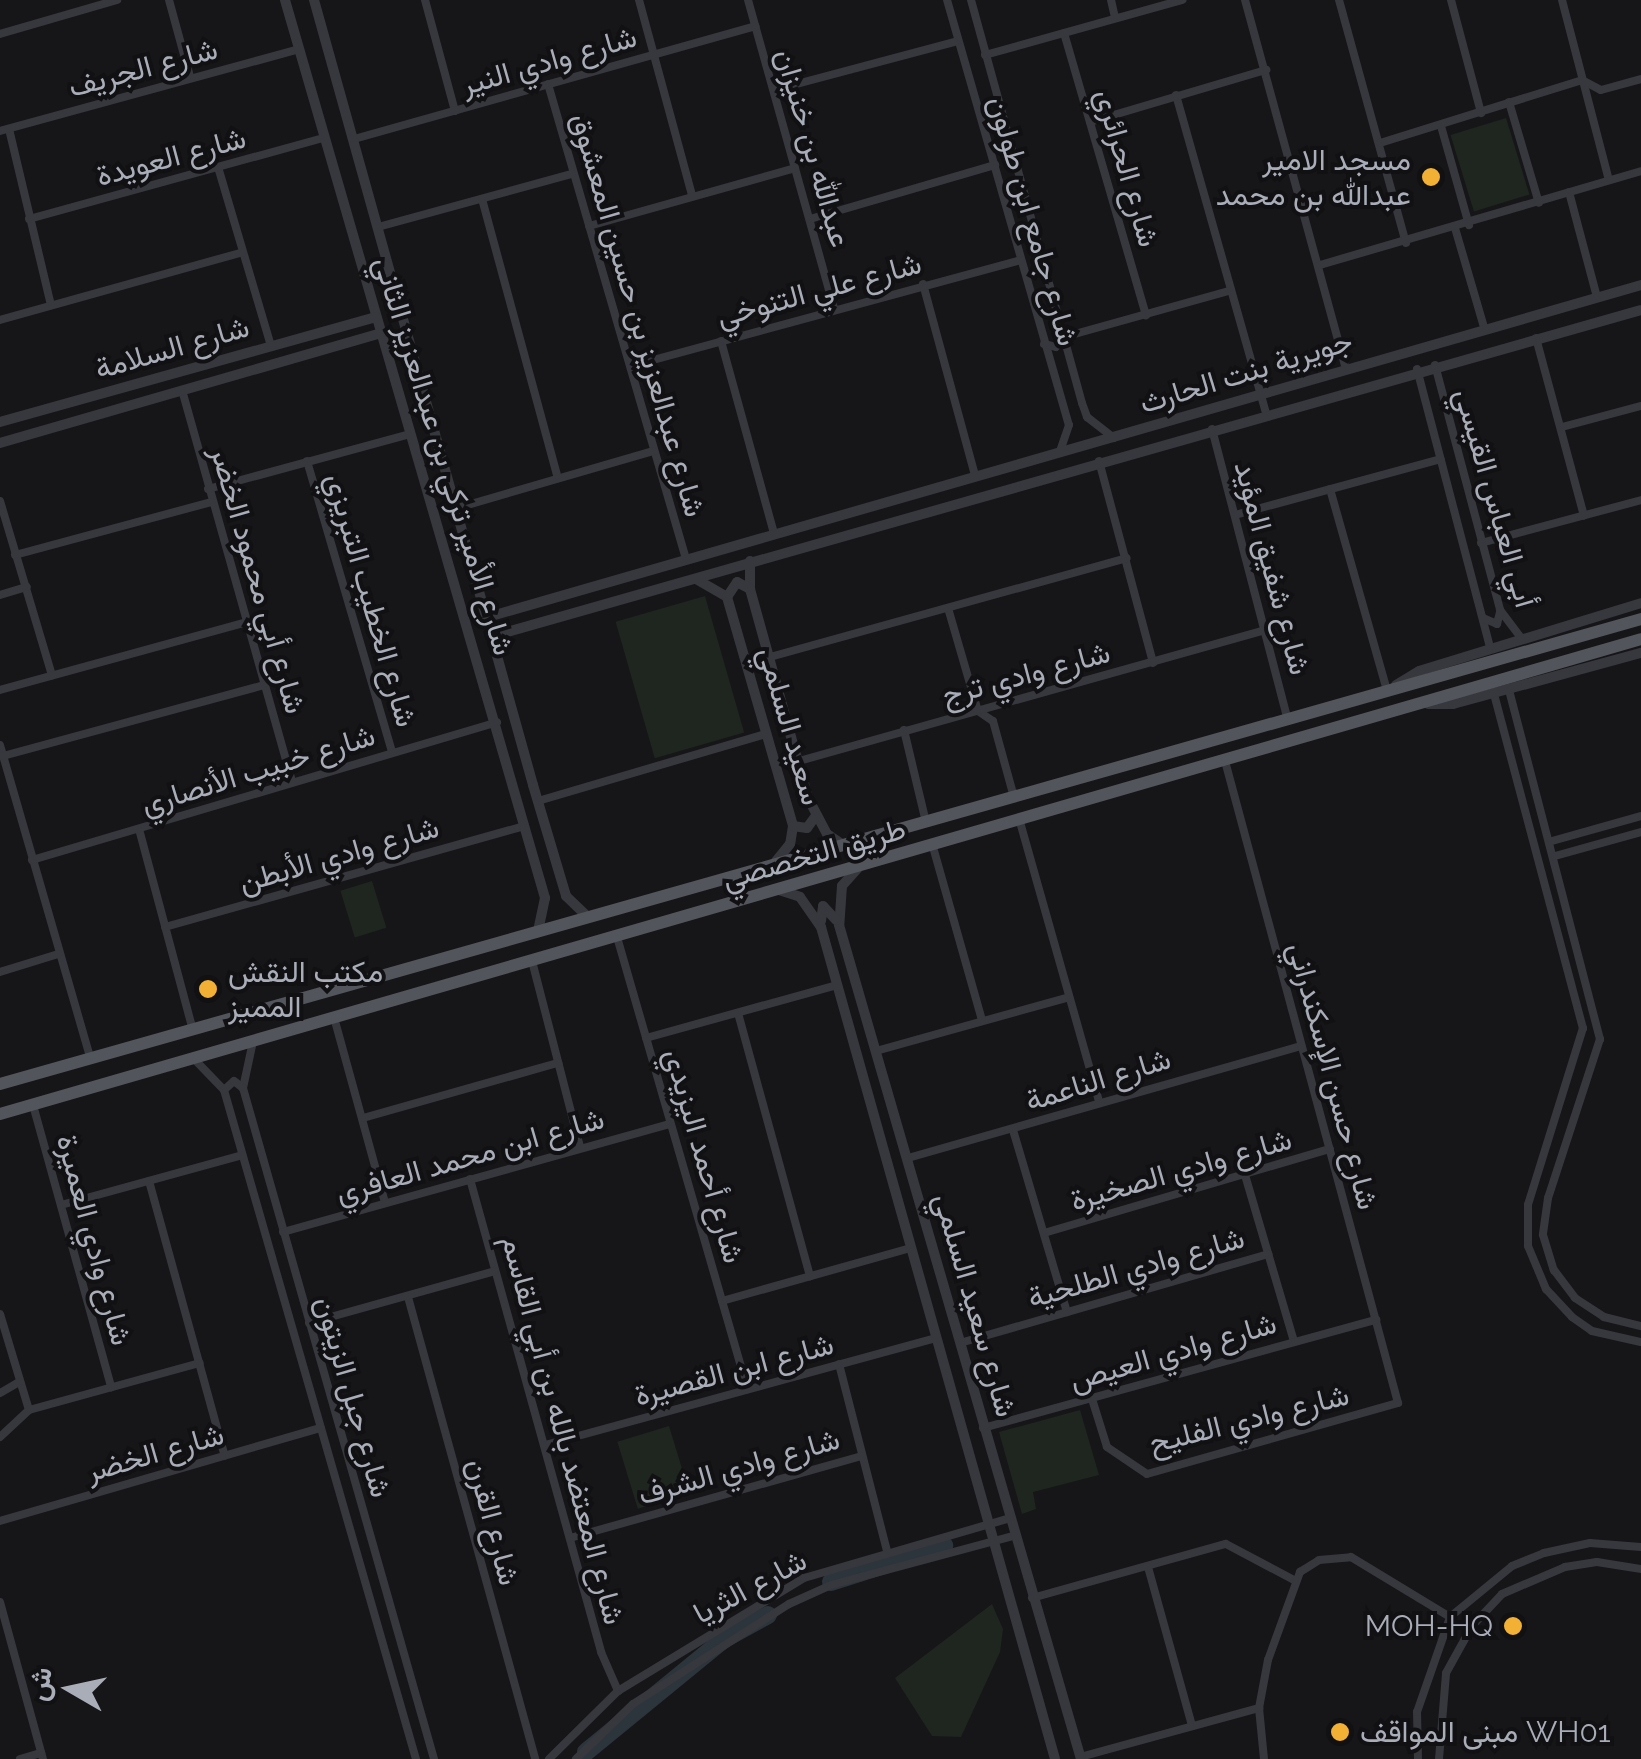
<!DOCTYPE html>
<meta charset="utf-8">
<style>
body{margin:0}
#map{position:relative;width:1641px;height:1759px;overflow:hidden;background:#161618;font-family:Raleway,Vazirmatn,sans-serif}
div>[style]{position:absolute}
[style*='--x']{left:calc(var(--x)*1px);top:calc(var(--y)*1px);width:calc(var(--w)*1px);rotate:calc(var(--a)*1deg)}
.green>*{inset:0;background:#1e261f;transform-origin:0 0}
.river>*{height:18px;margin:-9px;padding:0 9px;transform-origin:9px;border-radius:9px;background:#2c353c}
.minor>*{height:8px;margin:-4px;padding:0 4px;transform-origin:4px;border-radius:4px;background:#37383d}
.tertiary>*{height:10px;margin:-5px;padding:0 5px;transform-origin:5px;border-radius:5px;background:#37383d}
.primary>*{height:12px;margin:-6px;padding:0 6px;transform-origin:6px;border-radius:6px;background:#53555c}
.dots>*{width:28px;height:28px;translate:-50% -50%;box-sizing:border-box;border:5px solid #111113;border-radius:50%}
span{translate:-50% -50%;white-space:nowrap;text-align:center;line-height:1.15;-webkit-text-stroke:8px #111113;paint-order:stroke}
.street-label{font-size:30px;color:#a8adb8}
.poi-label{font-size:30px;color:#a8adb8}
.right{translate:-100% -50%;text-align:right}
.left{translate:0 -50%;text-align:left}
.north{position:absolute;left:20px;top:1639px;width:100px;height:100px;-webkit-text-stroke:8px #111113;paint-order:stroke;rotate:279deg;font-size:28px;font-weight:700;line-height:40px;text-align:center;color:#a8adb8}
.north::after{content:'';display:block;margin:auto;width:35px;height:45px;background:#a8adb8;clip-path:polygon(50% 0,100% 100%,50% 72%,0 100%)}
</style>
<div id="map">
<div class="green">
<div style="left:1506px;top:118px;width:80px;height:58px;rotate:73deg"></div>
<div style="left:705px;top:596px;width:142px;height:93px;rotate:74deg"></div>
<div style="left:372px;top:881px;width:49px;height:33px;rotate:73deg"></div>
<div style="clip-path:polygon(1080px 1410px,1099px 1475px,1033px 1492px,1036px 1509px,1022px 1514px,999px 1432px)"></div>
<div style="left:669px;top:1426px;width:70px;height:54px;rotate:73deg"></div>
<div style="clip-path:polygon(992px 1604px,1003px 1629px,1000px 1652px,961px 1737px,932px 1736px,895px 1678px)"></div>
</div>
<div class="river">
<div style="--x:831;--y:1582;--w:119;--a:-17.7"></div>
<div style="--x:586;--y:1752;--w:178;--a:-39.3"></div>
<div style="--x:724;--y:1639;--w:50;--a:-28.6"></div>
</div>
<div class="minor">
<div style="--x:169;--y:0;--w:80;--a:74.7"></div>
<div style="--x:425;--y:0;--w:115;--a:74.9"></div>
<div style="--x:639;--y:0;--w:202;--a:74.8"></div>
<div style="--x:748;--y:0;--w:320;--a:74.4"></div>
<div style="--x:947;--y:0;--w:442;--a:74"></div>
<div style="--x:1069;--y:425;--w:28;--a:109"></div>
<div style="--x:971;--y:0;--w:418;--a:74.6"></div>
<div style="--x:1082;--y:403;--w:15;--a:70"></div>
<div style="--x:1087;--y:417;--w:34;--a:38"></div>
<div style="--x:1111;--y:0;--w:18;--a:77"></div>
<div style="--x:1245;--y:0;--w:382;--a:74.7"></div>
<div style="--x:1339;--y:0;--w:252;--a:74.6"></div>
<div style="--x:1451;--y:0;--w:117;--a:75.1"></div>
<div style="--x:1562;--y:0;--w:186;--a:75.4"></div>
<div style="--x:1064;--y:33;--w:294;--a:73.8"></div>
<div style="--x:0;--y:34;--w:122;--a:-16.2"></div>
<div style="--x:985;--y:55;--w:205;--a:-15.6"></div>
<div style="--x:548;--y:84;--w:495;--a:73.8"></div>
<div style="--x:774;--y:90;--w:190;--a:-14.9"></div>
<div style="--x:1176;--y:95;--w:330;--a:74.2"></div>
<div style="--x:1509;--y:102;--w:105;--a:73.5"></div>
<div style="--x:1090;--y:122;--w:184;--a:-16.5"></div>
<div style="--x:1441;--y:126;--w:103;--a:74.2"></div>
<div style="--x:9;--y:129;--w:181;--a:76.6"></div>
<div style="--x:0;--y:131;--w:310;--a:-15.3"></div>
<div style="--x:354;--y:139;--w:417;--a:-15.7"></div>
<div style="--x:1380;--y:143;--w:212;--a:-17.3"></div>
<div style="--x:1582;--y:80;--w:21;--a:28"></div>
<div style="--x:1601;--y:90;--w:41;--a:-15.4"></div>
<div style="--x:218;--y:167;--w:187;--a:73.5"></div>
<div style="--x:1569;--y:192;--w:109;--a:75.1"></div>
<div style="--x:482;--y:199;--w:289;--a:74.8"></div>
<div style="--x:29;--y:219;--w:306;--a:-15.4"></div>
<div style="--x:810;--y:219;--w:193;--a:-16.3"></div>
<div style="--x:589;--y:226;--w:214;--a:-15.7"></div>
<div style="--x:378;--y:227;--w:201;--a:-15.3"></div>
<div style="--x:1455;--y:228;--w:103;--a:73.7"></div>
<div style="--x:1320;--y:265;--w:334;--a:-16.3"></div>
<div style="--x:923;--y:284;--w:199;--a:74.8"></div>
<div style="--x:0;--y:320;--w:252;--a:-15.6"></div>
<div style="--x:1536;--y:338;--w:184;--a:74.9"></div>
<div style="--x:721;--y:341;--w:200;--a:74.6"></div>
<div style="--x:1044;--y:344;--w:12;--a:14"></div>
<div style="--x:1056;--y:347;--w:13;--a:-51"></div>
<div style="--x:1064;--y:337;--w:171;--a:-15.6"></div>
<div style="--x:1435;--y:365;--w:253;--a:75.1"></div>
<div style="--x:1500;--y:610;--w:35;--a:53"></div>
<div style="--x:631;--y:366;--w:404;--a:-15.2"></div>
<div style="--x:1417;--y:369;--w:288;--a:75.3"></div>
<div style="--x:182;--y:390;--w:406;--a:74.3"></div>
<div style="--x:1562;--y:427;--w:82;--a:-14.9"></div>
<div style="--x:1212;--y:429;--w:301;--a:75.4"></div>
<div style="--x:307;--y:461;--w:303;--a:73.7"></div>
<div style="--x:1099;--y:461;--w:209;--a:75"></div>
<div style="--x:208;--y:489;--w:210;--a:-15.2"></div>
<div style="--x:1330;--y:489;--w:209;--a:74.2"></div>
<div style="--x:0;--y:501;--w:182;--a:73.4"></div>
<div style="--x:457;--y:508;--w:204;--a:-16.2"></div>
<div style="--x:1235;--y:515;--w:213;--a:-15.2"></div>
<div style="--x:1481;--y:543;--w:166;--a:-15"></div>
<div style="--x:15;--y:555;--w:203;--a:-15.1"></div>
<div style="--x:0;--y:595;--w:28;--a:-17"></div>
<div style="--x:948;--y:608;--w:107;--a:73.8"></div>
<div style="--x:978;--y:711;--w:18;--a:34"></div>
<div style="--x:993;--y:721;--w:79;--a:74.6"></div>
<div style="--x:1483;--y:618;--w:15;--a:23"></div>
<div style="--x:1497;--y:624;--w:12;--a:-76"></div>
<div style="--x:770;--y:657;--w:370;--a:-15.5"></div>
<div style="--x:0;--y:690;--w:253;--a:-15.4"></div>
<div style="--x:1509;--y:690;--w:361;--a:75.4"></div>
<div style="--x:1600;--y:1039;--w:167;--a:108.1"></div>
<div style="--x:1548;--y:1198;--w:37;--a:98"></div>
<div style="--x:1543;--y:1235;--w:37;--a:73"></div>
<div style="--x:1554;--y:1270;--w:35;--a:53"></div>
<div style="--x:1575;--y:1298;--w:35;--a:33"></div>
<div style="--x:1604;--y:1317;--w:38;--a:14"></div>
<div style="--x:1494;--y:694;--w:346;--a:75.1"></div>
<div style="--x:1583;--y:1028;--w:185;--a:107.3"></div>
<div style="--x:1528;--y:1205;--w:41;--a:90"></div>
<div style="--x:1528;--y:1246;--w:47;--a:67.3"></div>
<div style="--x:1546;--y:1289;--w:38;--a:47"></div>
<div style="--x:1572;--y:1317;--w:24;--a:35"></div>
<div style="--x:1592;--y:1331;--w:50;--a:12.7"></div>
<div style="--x:904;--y:730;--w:95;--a:76.6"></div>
<div style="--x:0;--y:745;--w:325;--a:73.9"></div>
<div style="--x:3;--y:756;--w:270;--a:-15.2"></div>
<div style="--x:799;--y:761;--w:484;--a:-15.7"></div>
<div style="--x:538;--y:801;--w:238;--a:-16.4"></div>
<div style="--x:1020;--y:822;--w:290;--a:74.2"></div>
<div style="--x:139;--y:829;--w:209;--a:75"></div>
<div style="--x:1552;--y:841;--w:92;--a:-15.7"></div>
<div style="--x:933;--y:847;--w:180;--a:74.2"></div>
<div style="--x:1555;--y:856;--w:89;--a:-15.6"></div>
<div style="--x:32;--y:860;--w:485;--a:-16.5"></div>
<div style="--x:165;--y:927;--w:374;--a:-15.7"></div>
<div style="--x:617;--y:937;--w:469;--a:73.9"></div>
<div style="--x:532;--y:961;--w:192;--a:75.5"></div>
<div style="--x:0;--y:972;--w:61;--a:-17.2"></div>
<div style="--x:738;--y:1013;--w:273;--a:74.7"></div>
<div style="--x:335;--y:1021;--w:188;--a:74.6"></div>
<div style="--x:646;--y:1038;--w:198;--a:-15.5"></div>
<div style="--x:252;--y:1046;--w:43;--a:102.1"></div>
<div style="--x:243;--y:1088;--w:698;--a:74.11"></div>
<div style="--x:876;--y:1051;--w:197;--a:-15.6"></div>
<div style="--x:196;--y:1061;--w:40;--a:46"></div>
<div style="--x:224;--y:1090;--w:696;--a:73.99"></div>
<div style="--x:224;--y:1090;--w:13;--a:-42"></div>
<div style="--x:234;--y:1081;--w:11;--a:38"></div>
<div style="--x:33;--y:1105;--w:293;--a:74.5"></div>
<div style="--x:363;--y:1118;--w:203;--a:-15.8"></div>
<div style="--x:1013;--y:1130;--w:190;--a:73.5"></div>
<div style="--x:908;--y:1158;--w:409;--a:-15.9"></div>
<div style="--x:1245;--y:1175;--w:174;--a:73.6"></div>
<div style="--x:470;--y:1179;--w:491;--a:74.5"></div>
<div style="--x:601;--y:1652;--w:43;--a:66.4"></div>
<div style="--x:149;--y:1181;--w:285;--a:74.6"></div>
<div style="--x:61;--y:1205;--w:188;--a:-15.4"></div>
<div style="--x:283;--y:1232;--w:401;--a:-15.6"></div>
<div style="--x:1044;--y:1233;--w:298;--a:-16.4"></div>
<div style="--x:408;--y:1297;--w:479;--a:74.6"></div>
<div style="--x:722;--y:1301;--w:195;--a:-15.7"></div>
<div style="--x:0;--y:1314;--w:100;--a:73.2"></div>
<div style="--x:309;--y:1323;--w:193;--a:-15.6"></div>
<div style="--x:960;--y:1343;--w:321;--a:-16.1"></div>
<div style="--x:839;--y:1364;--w:193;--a:75.6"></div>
<div style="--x:0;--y:1393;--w:22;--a:-30"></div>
<div style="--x:1092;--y:1399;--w:50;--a:72.6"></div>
<div style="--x:1107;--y:1447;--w:48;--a:34"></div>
<div style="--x:1147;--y:1474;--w:261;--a:-15.8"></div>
<div style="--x:1398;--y:1403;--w:665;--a:-105.08"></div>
<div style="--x:983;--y:1428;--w:408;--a:-15.4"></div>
<div style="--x:0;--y:1437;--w:40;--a:-43"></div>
<div style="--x:29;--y:1410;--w:177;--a:-15.4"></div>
<div style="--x:545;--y:1445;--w:404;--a:-15.3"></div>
<div style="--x:0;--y:1521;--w:334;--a:-16.2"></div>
<div style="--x:570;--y:1538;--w:303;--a:-15.7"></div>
<div style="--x:1148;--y:1567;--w:165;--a:74.5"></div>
<div style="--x:1032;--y:1598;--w:201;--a:-15.6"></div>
<div style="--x:1226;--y:1544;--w:79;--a:27.9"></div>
<div style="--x:0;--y:1602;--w:163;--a:74.7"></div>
<div style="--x:1080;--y:1757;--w:186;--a:-15.3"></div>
<div style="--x:20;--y:1759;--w:22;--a:-16"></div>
<div style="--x:549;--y:1759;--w:97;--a:-44.6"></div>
<div style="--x:618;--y:1691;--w:218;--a:-31.3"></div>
<div style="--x:804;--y:1578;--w:211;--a:-16.2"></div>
<div style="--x:576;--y:1759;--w:79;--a:-44"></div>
<div style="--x:633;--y:1704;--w:185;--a:-32.7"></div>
<div style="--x:789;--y:1604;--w:46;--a:-24.3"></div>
<div style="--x:831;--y:1585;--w:188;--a:-15.1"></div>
<div style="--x:1264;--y:1759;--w:51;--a:-95.6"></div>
<div style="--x:1259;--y:1708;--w:49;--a:-79.4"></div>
<div style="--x:1268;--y:1660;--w:94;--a:-70"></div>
<div style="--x:1300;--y:1572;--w:22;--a:-32"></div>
<div style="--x:1319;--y:1560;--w:32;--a:-5"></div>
<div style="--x:1351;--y:1557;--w:116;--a:31.2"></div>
<div style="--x:1418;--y:1759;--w:47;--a:-91.2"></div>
<div style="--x:1417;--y:1712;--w:101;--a:-70.8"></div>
<div style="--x:1450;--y:1617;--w:80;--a:-39.4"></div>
<div style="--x:1512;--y:1566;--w:35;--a:-22"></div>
<div style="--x:1544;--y:1553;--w:47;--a:-12.3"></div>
<div style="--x:1590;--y:1543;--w:51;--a:4.5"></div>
<div style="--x:1439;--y:1759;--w:86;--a:-85.3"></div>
<div style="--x:1446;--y:1673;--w:54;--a:-61"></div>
<div style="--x:1472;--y:1626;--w:44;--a:-46.8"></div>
<div style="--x:1502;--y:1594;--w:69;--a:-23.2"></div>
<div style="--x:1565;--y:1567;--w:32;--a:-9"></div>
<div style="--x:1597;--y:1562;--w:45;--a:9"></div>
</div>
<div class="tertiary">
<div style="--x:285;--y:0;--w:935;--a:73.85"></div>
<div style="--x:545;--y:898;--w:30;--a:102"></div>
<div style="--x:314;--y:0;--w:815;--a:74.41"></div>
<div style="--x:533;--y:785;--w:116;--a:73.4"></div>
<div style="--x:566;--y:896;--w:28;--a:44"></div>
<div style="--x:0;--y:422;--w:390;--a:-15.6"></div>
<div style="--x:0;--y:443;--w:396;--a:-16.1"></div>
<div style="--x:750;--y:561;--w:28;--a:90"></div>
<div style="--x:750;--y:589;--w:217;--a:74.5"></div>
<div style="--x:808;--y:798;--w:41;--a:62.2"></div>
<div style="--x:827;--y:834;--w:18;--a:34"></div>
<div style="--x:696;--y:579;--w:36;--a:30"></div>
<div style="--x:727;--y:597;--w:238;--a:73.9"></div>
<div style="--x:793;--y:826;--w:18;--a:99"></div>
<div style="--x:790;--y:844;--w:26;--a:129"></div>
<div style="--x:727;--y:597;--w:18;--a:-56"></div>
<div style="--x:737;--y:582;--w:15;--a:28"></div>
<div style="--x:488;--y:617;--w:1200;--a:-16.06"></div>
<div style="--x:493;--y:636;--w:1193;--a:-15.85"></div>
<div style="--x:1396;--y:685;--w:27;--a:-31"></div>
<div style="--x:1419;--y:671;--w:232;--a:-17"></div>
<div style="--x:1428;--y:704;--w:25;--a:0"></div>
<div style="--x:1453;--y:704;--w:195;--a:-15.2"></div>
<div style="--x:793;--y:826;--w:14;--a:8"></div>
<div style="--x:807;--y:828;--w:14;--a:-54"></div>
<div style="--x:858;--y:868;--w:24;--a:132"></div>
<div style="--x:842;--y:886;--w:39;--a:94"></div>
<div style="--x:839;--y:925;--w:868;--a:73.82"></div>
<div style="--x:779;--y:890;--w:22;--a:18"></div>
<div style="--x:800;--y:897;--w:37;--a:55"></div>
<div style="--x:821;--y:927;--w:864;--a:74.29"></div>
<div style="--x:821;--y:921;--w:15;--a:-82"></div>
<div style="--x:823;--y:906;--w:19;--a:47"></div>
</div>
<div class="primary">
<div style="--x:0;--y:1084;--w:1706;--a:-15.82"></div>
<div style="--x:0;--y:1114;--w:1708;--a:-16.14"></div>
</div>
<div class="dots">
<div style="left:1431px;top:177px;background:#f2b134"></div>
<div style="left:208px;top:989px;background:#f2b134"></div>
<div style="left:1513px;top:1626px;background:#f2b134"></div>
<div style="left:1340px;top:1732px;background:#f2b134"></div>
</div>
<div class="street-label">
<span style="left:549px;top:61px;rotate:-16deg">شارع وادي النير</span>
<span style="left:143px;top:68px;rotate:-15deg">شارع الجريف</span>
<span style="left:813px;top:148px;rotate:74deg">عبدالله بن خنيزان</span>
<span style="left:171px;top:157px;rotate:-15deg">شارع العويدة</span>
<span style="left:1127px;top:168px;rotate:74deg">شارع الحرائري</span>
<span style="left:1033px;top:221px;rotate:74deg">شارع جامع ابن طولون</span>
<span style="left:819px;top:290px;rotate:-15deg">شارع علي التنوخي</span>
<span style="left:638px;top:315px;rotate:74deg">شارع عبدالعزيز بن حسين المعشوق</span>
<span style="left:172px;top:348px;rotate:-16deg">شارع السلامة</span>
<span style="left:1246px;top:372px;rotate:-17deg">جويرية بنت الحارث</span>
<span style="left:444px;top:456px;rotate:73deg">شارع الأمير تركي بن عبدالعزيز الثاني</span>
<span style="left:1495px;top:498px;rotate:74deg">أبي العباس القيسي</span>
<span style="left:1272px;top:568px;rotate:75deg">شارع شفيق المؤيد</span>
<span style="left:258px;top:580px;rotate:74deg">شارع أبي محمود الخضر</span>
<span style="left:371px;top:600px;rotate:74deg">شارع الخطيب التبريزي</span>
<span style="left:1026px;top:674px;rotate:-15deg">شارع وادي ترج</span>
<span style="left:790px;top:726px;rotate:74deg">سعيد السلمي</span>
<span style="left:258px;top:770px;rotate:-17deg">شارع خبيب الأنصاري</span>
<span style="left:814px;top:854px;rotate:-16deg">طريق التخصصي</span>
<span style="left:339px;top:855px;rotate:-16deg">شارع وادي الأبطن</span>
<span style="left:1333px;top:1076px;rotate:75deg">شارع حسن الإسكندراني</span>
<span style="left:1098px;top:1080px;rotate:-17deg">شارع الناعمة</span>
<span style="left:470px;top:1156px;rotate:-16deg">شارع ابن محمد العافري</span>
<span style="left:704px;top:1156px;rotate:74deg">شارع أحمد اليزيدي</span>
<span style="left:1181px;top:1170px;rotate:-16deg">شارع وادي الصخيرة</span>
<span style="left:94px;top:1240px;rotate:75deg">شارع وادي العميرة</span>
<span style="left:1136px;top:1268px;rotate:-16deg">شارع وادي الطلحية</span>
<span style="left:975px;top:1305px;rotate:74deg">شارع سعيد السلمي</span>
<span style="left:1173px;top:1352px;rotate:-16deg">شارع وادي العيص</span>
<span style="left:734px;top:1370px;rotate:-15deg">شارع ابن القصيرة</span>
<span style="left:353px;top:1397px;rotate:74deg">شارع جبل الزيتون</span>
<span style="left:1249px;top:1419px;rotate:-14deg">شارع وادي الفليح</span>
<span style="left:563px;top:1430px;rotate:75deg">شارع المعتضد بالله بن أبي القاسم</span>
<span style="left:155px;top:1453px;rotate:-16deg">شارع الخضر</span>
<span style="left:739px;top:1467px;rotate:-16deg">شارع وادي الشرف</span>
<span style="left:493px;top:1522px;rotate:75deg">شارع القرن</span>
<span style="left:750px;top:1587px;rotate:-28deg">شارع الثريا</span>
</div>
<div class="poi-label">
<span class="right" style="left:1411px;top:177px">مسجد الامير<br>عبدالله بن محمد</span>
<span class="left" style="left:228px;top:989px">مكتب النقش<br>المميز</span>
<span class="right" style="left:1493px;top:1626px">MOH-HQ</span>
<span class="left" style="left:1360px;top:1732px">مبنى المواقف WH01</span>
</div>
<div class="north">ش</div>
</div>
